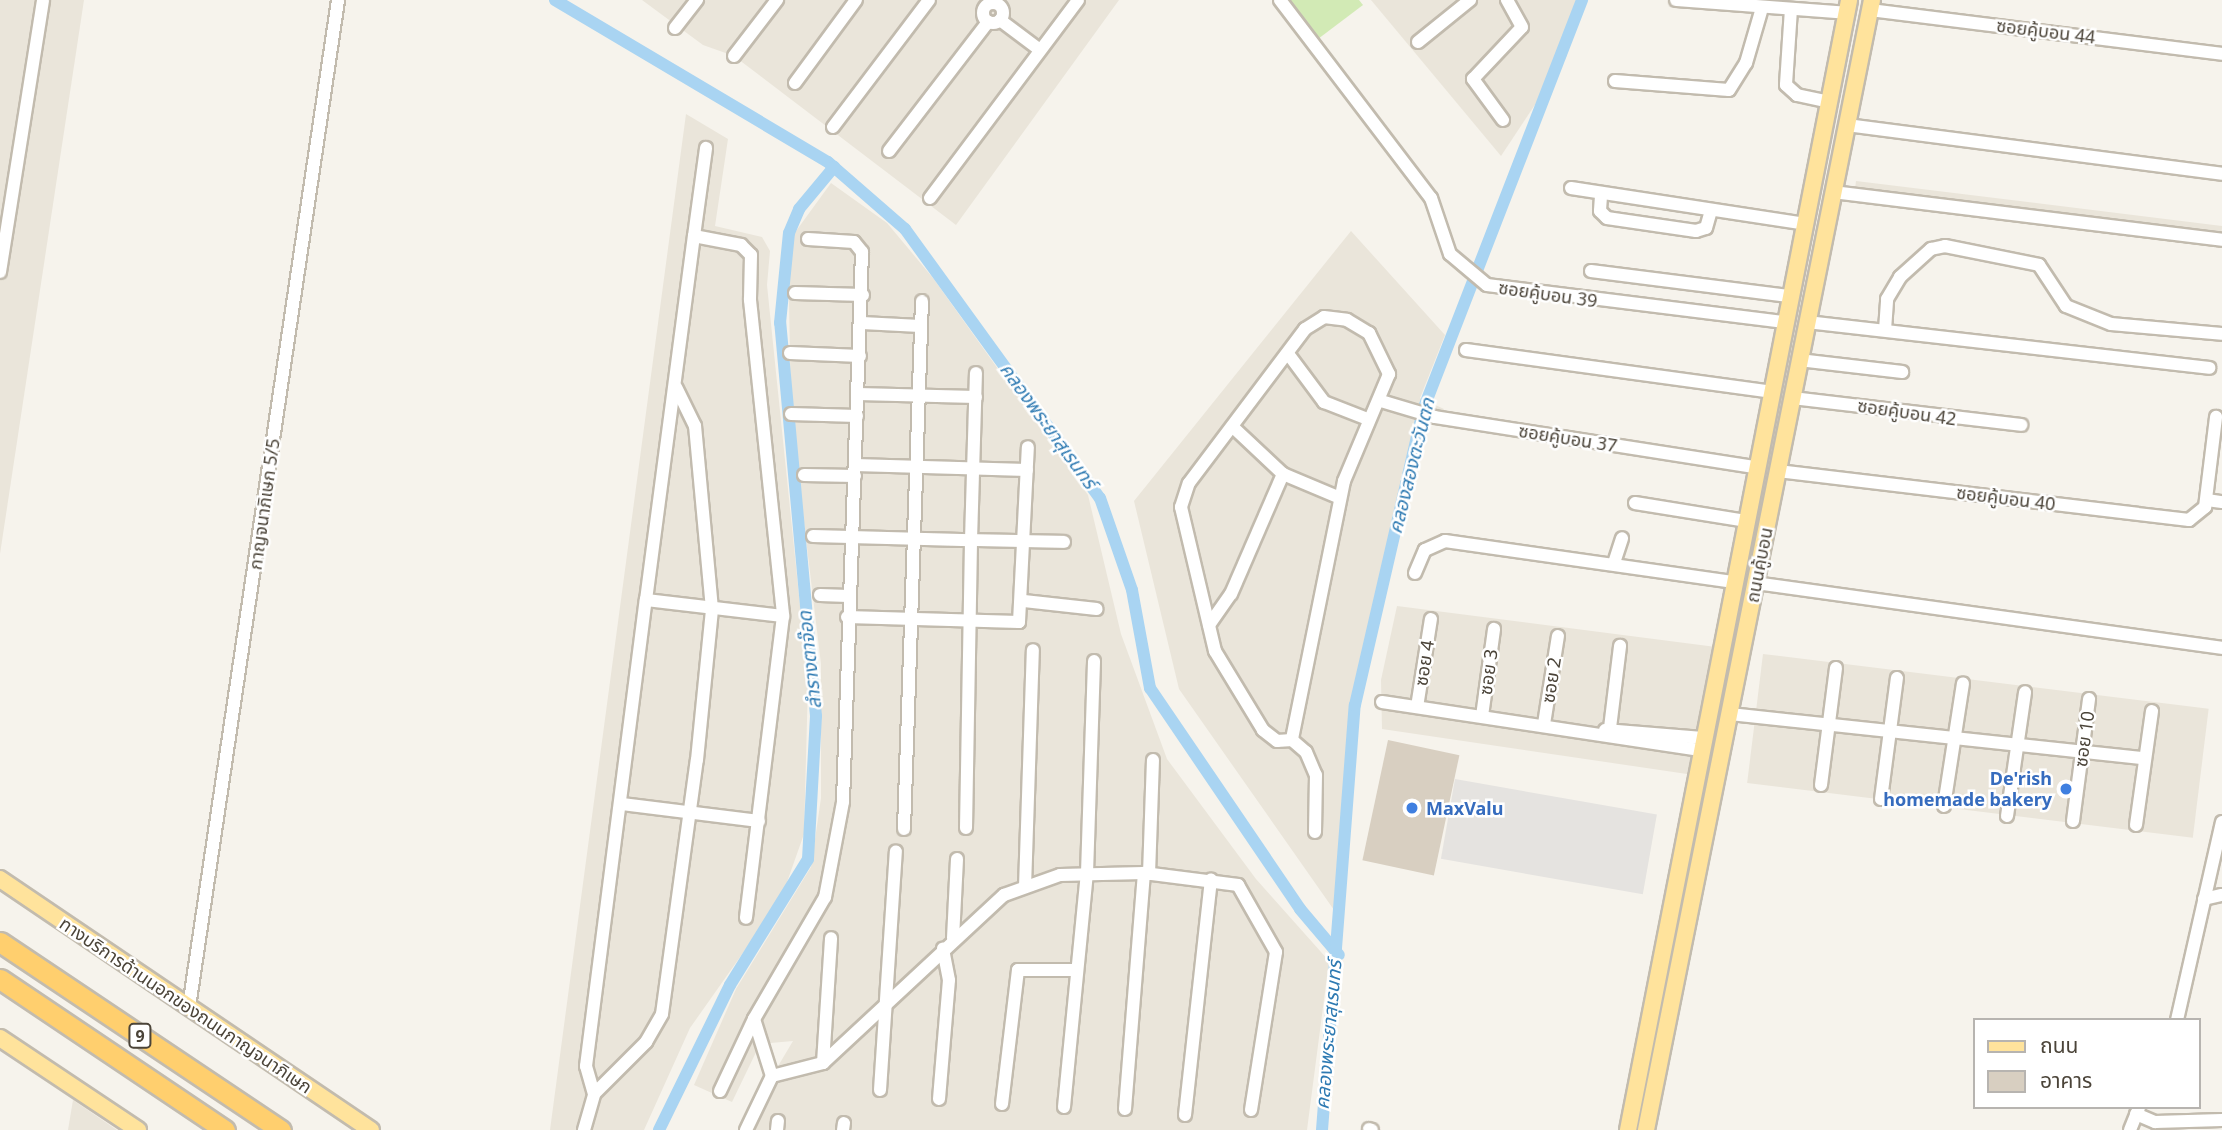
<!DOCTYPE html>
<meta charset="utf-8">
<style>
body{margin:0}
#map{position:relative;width:2222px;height:1130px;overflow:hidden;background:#f6f3ec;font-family:"Noto Sans","Noto Sans Thai",sans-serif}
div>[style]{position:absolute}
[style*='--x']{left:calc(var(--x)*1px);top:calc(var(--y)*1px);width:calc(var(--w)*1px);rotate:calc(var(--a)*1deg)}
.residential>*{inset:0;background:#eae5da;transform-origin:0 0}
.green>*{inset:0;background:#d2eab5}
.parking>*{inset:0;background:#e5e3e0;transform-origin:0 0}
.canal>*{height:12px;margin:-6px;padding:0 6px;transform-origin:6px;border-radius:6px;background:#a9d4f2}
.building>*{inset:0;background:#d8cfc1;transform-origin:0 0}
.roads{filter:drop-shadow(2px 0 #c2bbae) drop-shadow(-2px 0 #c2bbae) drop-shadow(0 2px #c2bbae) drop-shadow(0 -2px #c2bbae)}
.minor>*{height:12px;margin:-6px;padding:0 6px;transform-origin:6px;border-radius:6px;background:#fff}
.minor>.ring{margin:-6px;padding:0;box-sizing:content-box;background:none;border:12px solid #fff;border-radius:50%}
.major>*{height:16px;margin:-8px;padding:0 8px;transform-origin:8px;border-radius:8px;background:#ffe39c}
.highway>*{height:19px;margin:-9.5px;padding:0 9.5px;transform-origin:9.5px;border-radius:9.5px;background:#ffcf6e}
.dots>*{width:19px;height:19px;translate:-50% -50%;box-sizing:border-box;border:4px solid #fff;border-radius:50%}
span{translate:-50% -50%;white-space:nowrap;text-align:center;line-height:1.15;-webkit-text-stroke:5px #fff;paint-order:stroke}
.shield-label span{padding:2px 5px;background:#fff;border:2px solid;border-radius:5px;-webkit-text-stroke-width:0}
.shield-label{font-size:16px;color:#4b4439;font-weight:700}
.street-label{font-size:18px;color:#4b4439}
.shop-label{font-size:18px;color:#366cbe;font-weight:700}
.right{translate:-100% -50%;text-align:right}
.left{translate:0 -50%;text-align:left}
.water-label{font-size:19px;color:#2e7ab2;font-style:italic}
.legend{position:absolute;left:1973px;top:1018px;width:228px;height:91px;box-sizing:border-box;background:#fff;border:2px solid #b7b4b0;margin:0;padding:9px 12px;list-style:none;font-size:21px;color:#4b4439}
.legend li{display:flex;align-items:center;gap:14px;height:35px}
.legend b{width:35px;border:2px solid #b7b4b0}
</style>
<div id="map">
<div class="residential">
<div style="clip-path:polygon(0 0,84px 0,0 554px)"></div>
<div style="clip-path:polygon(642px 0,1119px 0,956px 225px,734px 56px,703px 45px)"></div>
<div style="clip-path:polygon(1371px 0,1580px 0,1566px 58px,1501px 156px)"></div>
<div style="clip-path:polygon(686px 114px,728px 139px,715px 226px,762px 237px,770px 251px,767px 285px,808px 683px,804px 834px,781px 899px,690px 1028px,644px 1130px,550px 1130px)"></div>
<div style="left:1856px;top:181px;width:369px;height:22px;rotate:7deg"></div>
<div style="clip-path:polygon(831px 183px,887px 223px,933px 278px,1088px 495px,1121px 634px,1167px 759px,1256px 879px,1329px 961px,1307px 1130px,740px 1130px,793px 1041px,760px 1044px,732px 1102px,694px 1085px,736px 989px,811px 867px,821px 798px,821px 664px,791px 414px,788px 242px)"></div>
<div style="clip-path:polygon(1351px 231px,1445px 335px,1420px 398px,1444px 409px,1441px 418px,1422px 414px,1355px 705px,1342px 908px,1334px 910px,1179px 689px,1134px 501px)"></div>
<div style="clip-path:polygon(1397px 606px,1716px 647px,1687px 774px,1382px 729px,1381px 680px)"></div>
<div style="left:1763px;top:654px;width:449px;height:130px;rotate:7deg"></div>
<div style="clip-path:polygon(73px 1100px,117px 1130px,68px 1130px)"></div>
</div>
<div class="green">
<div style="clip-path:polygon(1283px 0,1359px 0,1363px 5px,1314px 42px)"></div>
</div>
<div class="parking">
<div style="left:1455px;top:779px;width:205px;height:81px;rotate:10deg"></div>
</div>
<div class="canal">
<div style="--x:555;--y:0;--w:317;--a:30.7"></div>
<div style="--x:828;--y:162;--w:102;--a:41"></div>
<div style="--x:905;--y:229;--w:332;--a:54.1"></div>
<div style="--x:1100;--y:498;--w:97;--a:70.8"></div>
<div style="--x:1132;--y:590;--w:100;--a:79.6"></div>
<div style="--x:1150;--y:688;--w:267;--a:55.8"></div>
<div style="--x:1300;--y:909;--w:60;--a:49.7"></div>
<div style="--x:659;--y:1130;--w:161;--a:-63.9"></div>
<div style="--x:730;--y:985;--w:148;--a:-58.2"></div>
<div style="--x:808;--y:859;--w:143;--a:-86.8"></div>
<div style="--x:816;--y:716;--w:395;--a:-95.2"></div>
<div style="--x:780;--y:323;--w:90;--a:-84.3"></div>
<div style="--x:789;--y:233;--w:26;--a:-67"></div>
<div style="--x:799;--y:209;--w:55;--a:-50.2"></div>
<div style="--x:1322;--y:1130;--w:426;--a:-85.6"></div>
<div style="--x:1355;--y:705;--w:303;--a:-77"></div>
<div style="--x:1423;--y:410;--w:440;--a:-68.8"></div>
</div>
<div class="building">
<div style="left:1388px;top:740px;width:73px;height:123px;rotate:12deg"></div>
</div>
<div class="roads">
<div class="minor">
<div style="--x:1280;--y:0;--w:249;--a:52.7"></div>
<div style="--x:1431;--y:198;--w:59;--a:71.3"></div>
<div style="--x:1450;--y:254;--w:48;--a:40"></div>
<div style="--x:1487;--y:285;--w:300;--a:7.1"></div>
<div style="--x:1676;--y:0;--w:171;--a:4.3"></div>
<div class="ring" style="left:983px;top:3px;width:8px;height:8px"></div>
<div style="--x:1791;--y:9;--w:76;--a:93.8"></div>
<div style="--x:1786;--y:85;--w:15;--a:42"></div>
<div style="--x:1797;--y:95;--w:33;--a:12"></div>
<div style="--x:1870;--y:10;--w:355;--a:7.1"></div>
<div style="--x:1000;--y:20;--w:50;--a:36.9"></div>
<div style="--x:675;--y:28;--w:36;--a:-52"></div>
<div style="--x:1418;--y:42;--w:67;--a:-38.9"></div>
<div style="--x:734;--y:56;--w:71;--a:-52.5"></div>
<div style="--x:1615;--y:81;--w:114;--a:4.5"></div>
<div style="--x:1729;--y:90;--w:32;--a:-58"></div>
<div style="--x:1746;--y:63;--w:57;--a:-73.8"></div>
<div style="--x:795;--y:83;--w:103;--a:-53.7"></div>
<div style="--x:1503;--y:120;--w:51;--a:-126.2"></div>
<div style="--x:1473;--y:79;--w:71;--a:-46.7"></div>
<div style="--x:1522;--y:27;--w:31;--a:-119"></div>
<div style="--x:1847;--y:125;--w:378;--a:7.4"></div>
<div style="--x:833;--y:127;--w:159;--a:-52.9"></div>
<div style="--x:889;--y:151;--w:163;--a:-52.5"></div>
<div style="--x:1571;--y:188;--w:237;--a:8.7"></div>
<div style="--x:1833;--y:192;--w:392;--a:7"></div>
<div style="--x:1601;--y:196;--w:15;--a:94"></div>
<div style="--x:1600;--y:211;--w:10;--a:45"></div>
<div style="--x:1607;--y:218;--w:90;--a:8.3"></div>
<div style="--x:1696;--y:231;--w:10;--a:-17"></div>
<div style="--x:1706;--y:228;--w:18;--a:-74"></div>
<div style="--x:930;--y:198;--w:247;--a:-53.2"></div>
<div style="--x:694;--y:236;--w:89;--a:-82.2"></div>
<div style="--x:808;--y:239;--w:46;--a:3.7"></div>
<div style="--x:854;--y:242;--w:13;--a:51"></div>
<div style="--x:862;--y:252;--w:550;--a:91.98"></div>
<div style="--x:843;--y:802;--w:97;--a:100.7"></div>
<div style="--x:825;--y:897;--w:141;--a:120.2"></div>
<div style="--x:754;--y:1019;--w:60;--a:72.5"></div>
<div style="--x:772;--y:1076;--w:53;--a:-14.3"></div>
<div style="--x:823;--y:1063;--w:247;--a:-42.9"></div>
<div style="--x:1004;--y:895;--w:59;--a:-19.7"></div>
<div style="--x:1060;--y:875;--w:84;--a:-1.4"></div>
<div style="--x:1144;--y:873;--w:95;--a:7.3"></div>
<div style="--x:1238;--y:885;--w:77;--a:60.4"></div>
<div style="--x:1276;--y:952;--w:160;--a:99"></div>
<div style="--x:1591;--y:271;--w:201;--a:7.2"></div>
<div style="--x:0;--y:272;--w:275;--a:-81"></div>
<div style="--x:795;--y:293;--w:68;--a:1.7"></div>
<div style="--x:1324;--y:317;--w:23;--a:7"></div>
<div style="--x:1347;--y:320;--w:26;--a:31"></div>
<div style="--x:1369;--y:333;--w:46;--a:64"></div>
<div style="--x:1389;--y:374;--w:116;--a:112.8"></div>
<div style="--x:1344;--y:481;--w:264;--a:101.4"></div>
<div style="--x:1292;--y:740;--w:15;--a:176"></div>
<div style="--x:1277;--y:741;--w:18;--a:-142"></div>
<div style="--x:1263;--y:730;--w:92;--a:-121.3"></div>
<div style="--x:1215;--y:651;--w:148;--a:-103.3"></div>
<div style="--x:1181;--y:507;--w:25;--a:-72"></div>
<div style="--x:1189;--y:483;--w:193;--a:-53"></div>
<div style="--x:1305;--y:329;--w:22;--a:-32"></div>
<div style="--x:1807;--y:322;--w:405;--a:6.5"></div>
<div style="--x:862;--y:323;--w:58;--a:3"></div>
<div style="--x:1885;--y:330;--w:31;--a:-86"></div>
<div style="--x:1887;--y:299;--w:26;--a:-59"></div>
<div style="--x:1900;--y:277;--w:42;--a:-42.1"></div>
<div style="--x:1931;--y:249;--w:14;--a:-12"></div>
<div style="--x:1945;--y:246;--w:96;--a:11.4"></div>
<div style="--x:2039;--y:265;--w:49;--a:56.6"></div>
<div style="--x:2066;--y:306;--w:48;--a:21.8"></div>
<div style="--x:2111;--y:324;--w:111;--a:5.1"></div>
<div style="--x:1466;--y:350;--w:308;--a:7.8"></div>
<div style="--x:790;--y:353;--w:70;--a:2.5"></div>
<div style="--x:1289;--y:355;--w:59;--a:53.3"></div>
<div style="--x:1324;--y:402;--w:44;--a:21.3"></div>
<div style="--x:1799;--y:360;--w:104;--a:6.6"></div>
<div style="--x:858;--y:394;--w:118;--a:1.5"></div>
<div style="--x:1792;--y:398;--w:231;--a:6.7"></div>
<div style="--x:1381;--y:401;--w:56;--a:16.5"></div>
<div style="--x:1435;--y:417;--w:325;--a:8.9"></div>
<div style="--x:791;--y:414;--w:66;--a:1.7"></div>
<div style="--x:1234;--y:428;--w:67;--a:43.2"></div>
<div style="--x:1283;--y:474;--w:62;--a:22.8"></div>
<div style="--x:855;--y:465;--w:172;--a:1.7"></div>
<div style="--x:1778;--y:471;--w:414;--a:6.8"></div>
<div style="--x:2189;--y:520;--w:21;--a:-39"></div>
<div style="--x:2205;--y:507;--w:91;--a:-83"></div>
<div style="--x:804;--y:475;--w:51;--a:1.1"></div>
<div style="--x:2207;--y:500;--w:15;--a:8"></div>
<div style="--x:1635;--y:503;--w:112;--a:9.2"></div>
<div style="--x:813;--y:536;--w:158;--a:1.5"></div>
<div style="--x:971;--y:540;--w:167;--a:-88.3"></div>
<div style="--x:1614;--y:563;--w:26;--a:-72"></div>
<div style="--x:1415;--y:573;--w:25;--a:-67"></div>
<div style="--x:1425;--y:550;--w:22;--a:-24"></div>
<div style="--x:1445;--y:541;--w:292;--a:8.1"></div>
<div style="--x:1755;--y:583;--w:472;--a:7.9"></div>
<div style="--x:820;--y:595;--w:28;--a:2"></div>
<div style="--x:646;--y:600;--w:367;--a:-82.5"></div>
<div style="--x:694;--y:236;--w:48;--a:10.8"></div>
<div style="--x:741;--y:245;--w:14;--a:45"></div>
<div style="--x:751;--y:255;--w:45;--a:91.3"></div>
<div style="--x:750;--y:300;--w:318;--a:84"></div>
<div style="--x:1024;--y:601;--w:73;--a:6.3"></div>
<div style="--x:847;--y:617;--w:172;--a:1.7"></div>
<div style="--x:1019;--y:622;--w:175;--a:-87.1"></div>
<div style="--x:1209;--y:625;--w:38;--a:-55"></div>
<div style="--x:1231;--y:594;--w:131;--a:-66.6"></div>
<div style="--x:1382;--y:702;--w:322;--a:8.6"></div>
<div style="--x:1417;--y:707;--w:89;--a:-81"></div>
<div style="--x:1730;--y:714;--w:416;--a:6.1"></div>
<div style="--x:1482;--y:716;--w:88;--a:-82.1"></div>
<div style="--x:1544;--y:724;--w:89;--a:-81"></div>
<div style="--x:1605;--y:730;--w:98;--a:4.7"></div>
<div style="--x:1609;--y:736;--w:91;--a:-83"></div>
<div style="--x:1292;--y:740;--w:18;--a:41"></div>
<div style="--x:1306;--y:752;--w:25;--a:67"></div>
<div style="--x:1316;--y:775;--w:57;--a:91"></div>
<div style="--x:1821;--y:785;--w:118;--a:-82.7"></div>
<div style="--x:1881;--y:799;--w:122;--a:-82.5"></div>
<div style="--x:622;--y:804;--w:138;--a:7.1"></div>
<div style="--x:1944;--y:806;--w:124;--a:-81.2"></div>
<div style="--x:2007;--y:816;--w:125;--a:-81.7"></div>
<div style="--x:2073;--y:821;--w:123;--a:-82.5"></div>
<div style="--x:2136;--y:825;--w:115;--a:-82"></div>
<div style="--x:966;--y:828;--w:288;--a:-89"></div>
<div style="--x:971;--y:540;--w:93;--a:1.2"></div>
<div style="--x:904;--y:829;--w:528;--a:-88.05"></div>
<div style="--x:1149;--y:874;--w:114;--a:-88"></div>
<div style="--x:1025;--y:887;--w:237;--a:-88.1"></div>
<div style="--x:2204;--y:899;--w:18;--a:-13"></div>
<div style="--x:953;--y:938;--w:79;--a:-87.1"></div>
<div style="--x:189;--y:1007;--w:1018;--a:-81.58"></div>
<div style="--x:2177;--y:1020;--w:203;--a:-77.2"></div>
<div style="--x:823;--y:1063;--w:125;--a:-86.3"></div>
<div style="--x:880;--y:1090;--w:239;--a:-86.2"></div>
<div style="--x:720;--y:1091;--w:80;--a:-64.7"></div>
<div style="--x:594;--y:1094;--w:29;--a:-106"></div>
<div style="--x:586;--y:1066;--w:470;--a:-82.7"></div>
<div style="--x:646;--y:600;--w:138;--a:6.7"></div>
<div style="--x:783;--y:616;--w:304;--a:97"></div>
<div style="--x:939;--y:1099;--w:119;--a:-85.2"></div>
<div style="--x:949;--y:980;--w:32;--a:-101"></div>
<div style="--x:1002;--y:1104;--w:135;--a:-83.2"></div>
<div style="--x:1018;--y:970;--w:58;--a:0"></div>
<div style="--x:1064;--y:1107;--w:235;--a:-84.4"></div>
<div style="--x:1087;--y:873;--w:212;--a:-88.1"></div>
<div style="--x:1125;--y:1109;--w:237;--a:-85.4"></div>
<div style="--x:2136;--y:1114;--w:21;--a:23"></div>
<div style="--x:2155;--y:1122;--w:67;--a:-1.7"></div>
<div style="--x:1185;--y:1115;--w:237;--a:-83.7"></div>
<div style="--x:1369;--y:1129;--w:3;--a:18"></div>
<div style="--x:584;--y:1130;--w:37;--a:-74"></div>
<div style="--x:594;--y:1094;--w:74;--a:-45"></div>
<div style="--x:646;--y:1042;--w:32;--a:-60"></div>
<div style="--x:662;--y:1014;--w:256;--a:-82.2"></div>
<div style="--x:697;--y:760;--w:152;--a:-84.3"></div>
<div style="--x:712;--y:609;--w:184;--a:-95.3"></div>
<div style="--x:695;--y:426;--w:43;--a:-116"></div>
<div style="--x:746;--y:1130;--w:60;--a:-64.3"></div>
<div style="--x:777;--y:1130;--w:9;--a:-84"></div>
<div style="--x:843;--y:1130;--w:7;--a:-82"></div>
<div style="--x:2130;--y:1130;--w:24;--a:-68"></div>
</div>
<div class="major">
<div style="--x:0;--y:879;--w:448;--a:34.1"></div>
<div style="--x:0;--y:1038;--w:166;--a:33.7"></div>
<div style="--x:1628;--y:1130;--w:1151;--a:-78.93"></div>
<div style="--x:1646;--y:1130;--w:1152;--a:-78.69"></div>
</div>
<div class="highway">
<div style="--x:0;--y:942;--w:338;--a:33.8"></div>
<div style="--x:0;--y:979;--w:271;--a:33.9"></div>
</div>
</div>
<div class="dots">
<div style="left:2066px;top:789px;background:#3f7fe0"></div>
<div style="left:1412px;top:808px;background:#3f7fe0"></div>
</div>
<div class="shield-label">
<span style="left:140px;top:1036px">9</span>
</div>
<div class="street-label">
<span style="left:2046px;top:31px;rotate:7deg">ซอยคู้บอน 44</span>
<span style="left:1548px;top:294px;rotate:8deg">ซอยคู้บอน 39</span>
<span style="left:1907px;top:412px;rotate:8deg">ซอยคู้บอน 42</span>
<span style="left:1568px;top:438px;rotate:9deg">ซอยคู้บอน 37</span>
<span style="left:2006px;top:498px;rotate:7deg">ซอยคู้บอน 40</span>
<span style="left:264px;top:504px;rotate:-82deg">กาญจนาภิเษก 5/5</span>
<span style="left:1759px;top:565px;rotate:-79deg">ถนนคู้บอน</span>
<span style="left:1424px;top:663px;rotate:-81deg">ซอย 4</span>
<span style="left:1488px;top:672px;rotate:-82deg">ซอย 3</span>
<span style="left:1551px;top:680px;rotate:-81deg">ซอย 2</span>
<span style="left:2084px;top:739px;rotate:-82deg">ซอย 10</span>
<span style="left:186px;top:1005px;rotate:34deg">ทางบริการด้านนอกของถนนกาญจนาภิเษก</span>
</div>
<div class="shop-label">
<span class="right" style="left:2052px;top:789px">De'rish<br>homemade bakery</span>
<span class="left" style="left:1426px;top:808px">MaxValu</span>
</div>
<div class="water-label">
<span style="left:1048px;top:426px;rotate:54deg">คลองพระยาสุเรนทร์</span>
<span style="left:1412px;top:466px;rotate:-76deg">คลองสองตะวันตก</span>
<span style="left:810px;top:660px;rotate:-96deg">ลำรางตาจ๊อด</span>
<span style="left:1329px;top:1035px;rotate:-85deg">คลองพระยาสุเรนทร์</span>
</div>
<ul class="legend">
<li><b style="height:9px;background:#ffe39c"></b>ถนน</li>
<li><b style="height:19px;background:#d8cfc1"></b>อาคาร</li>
</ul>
</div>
